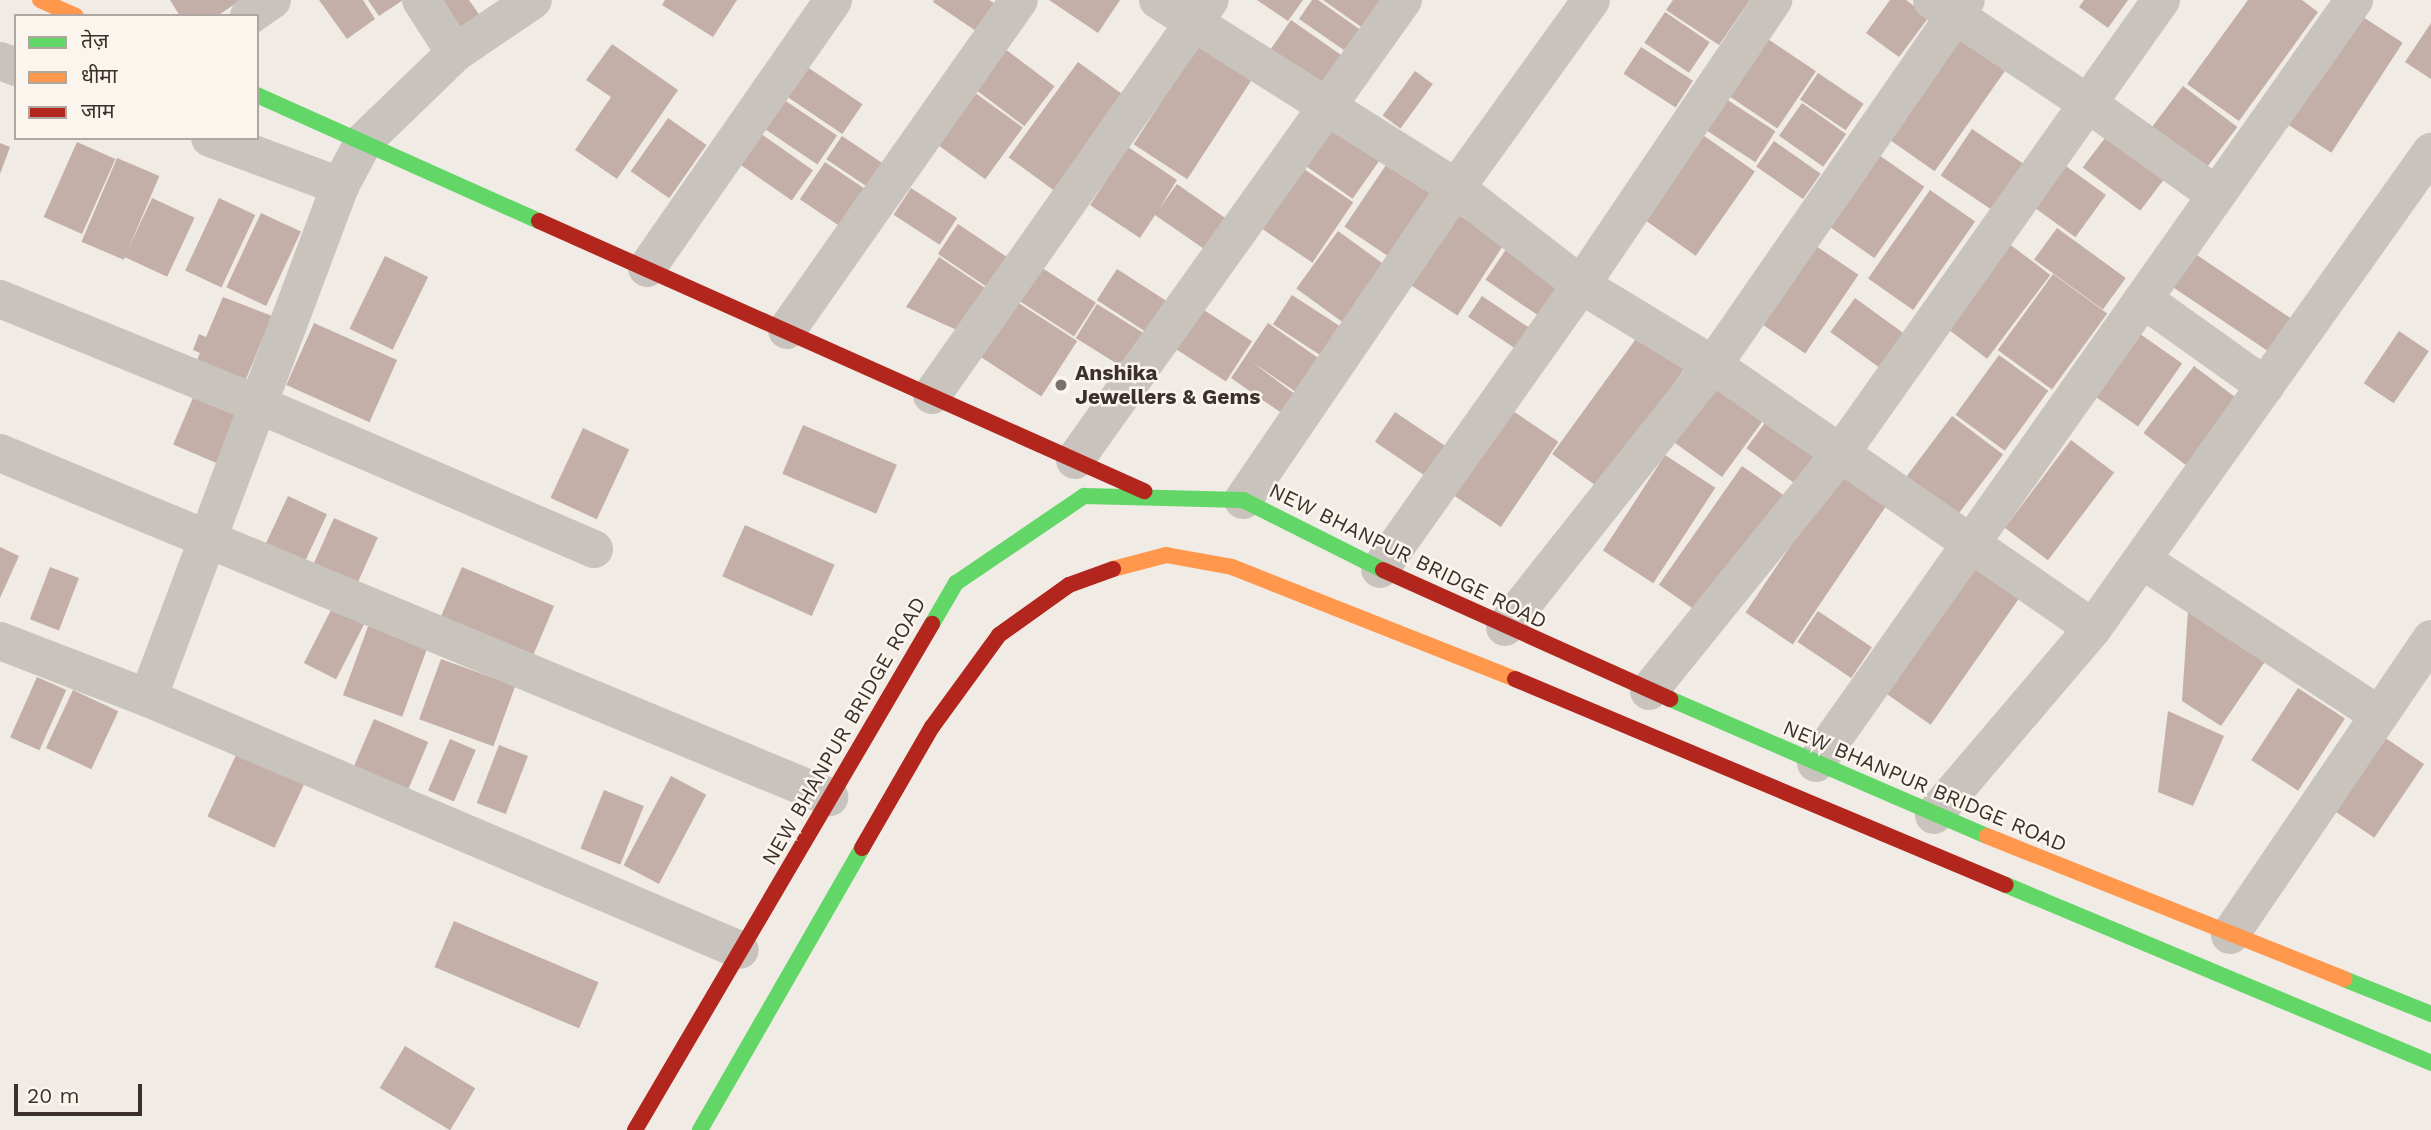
<!DOCTYPE html>
<meta charset="utf-8">
<style>
body{margin:0}
#map{position:relative;width:2431px;height:1130px;overflow:hidden;background:#f0ebe5;font-family:"Work Sans","Noto Sans Devanagari",sans-serif}
div>[style]{position:absolute}
[style*='--x']{left:calc(var(--x)*1px);top:calc(var(--y)*1px);width:calc(var(--w)*1px);rotate:calc(var(--a)*1deg)}
.building>*{inset:0;background:#c3afa7;transform-origin:0 0}
.street>*{height:38px;margin:-19px;padding:0 19px;transform-origin:19px;border-radius:19px;background:#c9c3be}
.fast>*{height:16px;margin:-8px;padding:0 8px;transform-origin:8px;border-radius:8px;background:#63d668}
.slow>*{height:16px;margin:-8px;padding:0 8px;transform-origin:8px;border-radius:8px;background:#ff974d}
.jam>*{height:16px;margin:-8px;padding:0 8px;transform-origin:8px;border-radius:8px;background:#b3261e}
.dots>*{width:19px;height:19px;translate:-50% -50%;box-sizing:border-box;border:4px solid #fbf5ee;border-radius:50%}
span{translate:-50% -50%;white-space:nowrap;text-align:center;line-height:1.15;-webkit-text-stroke:5px #fbf5ee;paint-order:stroke}
.poi-label{font-size:21px;color:#3b302b;font-weight:700}
.left{translate:0 -50%;text-align:left}
.street-label{font-size:21px;color:#3b302b}
.legend{position:absolute;left:14px;top:14px;width:245px;height:126px;box-sizing:border-box;background:#fbf5ee;border:2px solid #aea6a0;margin:0;padding:9px 12px;list-style:none;font-size:21px;color:#3b302b}
.legend li{display:flex;align-items:center;gap:14px;height:35px}
.legend b{width:35px;border:2px solid #aea6a0}
.scale{position:absolute;left:14px;top:1084px;width:128px;height:32px;box-sizing:border-box;border:4px solid #3b302b;border-top:0;padding-left:9px;font-size:21px;line-height:24px;white-space:nowrap;color:#3b302b;-webkit-text-stroke:5px #fbf5ee;paint-order:stroke}
</style>
<div id="map">
<div class="building">
<div style="clip-path:polygon(170px 0,241px 0,217px 16px,180px 16px)"></div>
<div style="clip-path:polygon(319px 0,363px 0,375px 19px,347px 39px)"></div>
<div style="clip-path:polygon(368px 0,403px 0,379px 16px)"></div>
<div style="clip-path:polygon(423px 0,469px 0,483px 20px,452px 41px)"></div>
<div style="clip-path:polygon(665px 0,737px 0,713px 37px,662px 5px)"></div>
<div style="clip-path:polygon(934px 0,989px 0,998px 6px,979px 33px,933px 2px)"></div>
<div style="clip-path:polygon(1049px 0,1120px 0,1098px 33px)"></div>
<div style="clip-path:polygon(1257px 0,1303px 0,1288px 21px)"></div>
<div style="clip-path:polygon(1312px 0,1318px 0,1365px 33px,1351px 55px,1299px 19px)"></div>
<div style="clip-path:polygon(1323px 0,1389px 0,1367px 31px)"></div>
<div style="clip-path:polygon(1673px 0,1750px 0,1719px 45px,1666px 10px)"></div>
<div style="clip-path:polygon(1890px 0,1906px 0,1929px 17px,1899px 57px,1866px 33px)"></div>
<div style="clip-path:polygon(2084px 0,2128px 0,2108px 28px,2079px 7px)"></div>
<div style="clip-path:polygon(2248px 0,2302px 0,2318px 12px,2239px 121px,2187px 84px)"></div>
<div style="left:2349px;top:8px;width:64px;height:131px;rotate:33deg"></div>
<div style="left:1665px;top:12px;width:54px;height:37px;rotate:34deg"></div>
<div style="left:1291px;top:20px;width:72px;height:35px;rotate:35deg"></div>
<div style="clip-path:polygon(2431px 23px,2431px 79px,2405px 62px)"></div>
<div style="left:1960px;top:34px;width:58px;height:127px;rotate:35deg"></div>
<div style="left:1762px;top:35px;width:65px;height:69px;rotate:34deg"></div>
<div style="left:1200px;top:42px;width:64px;height:122px;rotate:33deg"></div>
<div style="left:997px;top:43px;width:72px;height:50px;rotate:37deg"></div>
<div style="clip-path:polygon(612px 44px,678px 90px,617px 179px,575px 150px,611px 97px,586px 80px)"></div>
<div style="left:1641px;top:47px;width:62px;height:32px;rotate:33deg"></div>
<div style="left:797px;top:60px;width:79px;height:36px;rotate:34deg"></div>
<div style="left:1078px;top:62px;width:62px;height:118px;rotate:36deg"></div>
<div style="left:1415px;top:71px;width:22px;height:55px;rotate:36deg"></div>
<div style="left:1818px;top:73px;width:55px;height:32px;rotate:34deg"></div>
<div style="left:2183px;top:86px;width:68px;height:64px;rotate:37deg"></div>
<div style="left:967px;top:87px;width:69px;height:64px;rotate:36deg"></div>
<div style="left:774px;top:93px;width:76px;height:35px;rotate:34deg"></div>
<div style="left:1726px;top:99px;width:59px;height:37px;rotate:33deg"></div>
<div style="left:1802px;top:103px;width:54px;height:40px;rotate:35deg"></div>
<div style="left:668px;top:118px;width:47px;height:65px;rotate:35deg"></div>
<div style="left:1328px;top:124px;width:63px;height:47px;rotate:35deg"></div>
<div style="left:754px;top:129px;width:72px;height:37px;rotate:35deg"></div>
<div style="left:1972px;top:129px;width:62px;height:56px;rotate:34deg"></div>
<div style="left:1700px;top:133px;width:67px;height:103px;rotate:35deg"></div>
<div style="left:2108px;top:134px;width:72px;height:42px;rotate:37deg"></div>
<div style="left:842px;top:136px;width:61px;height:28px;rotate:34deg"></div>
<div style="left:1774px;top:141px;width:57px;height:31px;rotate:35deg"></div>
<div style="left:77px;top:142px;width:42px;height:82px;rotate:24deg"></div>
<div style="clip-path:polygon(0 143px,10px 147px,0 174px)"></div>
<div style="clip-path:polygon(1128px 147px,1177px 180px,1159px 209px,1177px 184px,1228px 220px,1207px 251px,1155px 215px,1140px 238px,1090px 205px)"></div>
<div style="left:1876px;top:153px;width:59px;height:87px;rotate:35deg"></div>
<div style="left:117px;top:158px;width:46px;height:91px;rotate:23deg"></div>
<div style="left:2059px;top:161px;width:58px;height:52px;rotate:36deg"></div>
<div style="left:825px;top:162px;width:60px;height:45px;rotate:34deg"></div>
<div style="left:1388px;top:162px;width:57px;height:78px;rotate:34deg"></div>
<div style="left:1301px;top:167px;width:63px;height:73px;rotate:34deg"></div>
<div style="left:911px;top:188px;width:55px;height:32px;rotate:33deg"></div>
<div style="left:1930px;top:190px;width:55px;height:108px;rotate:35deg"></div>
<div style="left:152px;top:198px;width:47px;height:65px;rotate:25deg"></div>
<div style="left:219px;top:198px;width:40px;height:80px;rotate:25deg"></div>
<div style="left:1451px;top:210px;width:63px;height:85px;rotate:33deg"></div>
<div style="left:261px;top:213px;width:44px;height:82px;rotate:25deg"></div>
<div style="left:958px;top:224px;width:61px;height:36px;rotate:34deg"></div>
<div style="left:2057px;top:228px;width:85px;height:39px;rotate:36deg"></div>
<div style="left:1338px;top:231px;width:60px;height:71px;rotate:36deg"></div>
<div style="left:1807px;top:240px;width:62px;height:95px;rotate:34deg"></div>
<div style="left:2008px;top:243px;width:53px;height:105px;rotate:37deg"></div>
<div style="left:1509px;top:245px;width:65px;height:42px;rotate:34deg"></div>
<div style="left:2191px;top:251px;width:125px;height:40px;rotate:34deg"></div>
<div style="left:385px;top:256px;width:48px;height:81px;rotate:26deg"></div>
<div style="clip-path:polygon(939px 257px,988px 290px,959px 331px,906px 307px)"></div>
<div style="left:1033px;top:262px;width:75px;height:40px;rotate:33deg"></div>
<div style="left:1117px;top:269px;width:64px;height:37px;rotate:33deg"></div>
<div style="left:2053px;top:274px;width:67px;height:94px;rotate:36deg"></div>
<div style="left:1292px;top:295px;width:60px;height:35px;rotate:33deg"></div>
<div style="left:1482px;top:296px;width:57px;height:25px;rotate:34deg"></div>
<div style="clip-path:polygon(223px 297px,272px 316px,241px 391px,192px 372px,200px 353px,193px 350px,199px 334px,206px 337px)"></div>
<div style="left:1011px;top:298px;width:79px;height:66px;rotate:33deg"></div>
<div style="left:1855px;top:298px;width:61px;height:42px;rotate:36deg"></div>
<div style="left:1190px;top:301px;width:74px;height:48px;rotate:33deg"></div>
<div style="left:1097px;top:304px;width:57px;height:40px;rotate:32deg"></div>
<div style="left:314px;top:323px;width:91px;height:68px;rotate:24deg"></div>
<div style="clip-path:polygon(1268px 323px,1321px 360px,1299px 394px,1252px 362px,1296px 395px,1283px 414px,1231px 378px)"></div>
<div style="left:2133px;top:329px;width:60px;height:77px;rotate:35deg"></div>
<div style="left:2399px;top:331px;width:36px;height:63px;rotate:34deg"></div>
<div style="left:1638px;top:336px;width:57px;height:146px;rotate:36deg"></div>
<div style="left:1999px;top:355px;width:61px;height:74px;rotate:36deg"></div>
<div style="left:2194px;top:366px;width:53px;height:84px;rotate:37deg"></div>
<div style="left:1711px;top:385px;width:63px;height:68px;rotate:36deg"></div>
<div style="left:195px;top:393px;width:47px;height:56px;rotate:23deg"></div>
<div style="left:1507px;top:407px;width:62px;height:103px;rotate:34deg"></div>
<div style="left:1395px;top:412px;width:64px;height:36px;rotate:34deg"></div>
<div style="left:1952px;top:416px;width:64px;height:90px;rotate:37deg"></div>
<div style="left:1767px;top:420px;width:62px;height:35px;rotate:36deg"></div>
<div style="left:803px;top:425px;width:102px;height:53px;rotate:23deg"></div>
<div style="left:583px;top:428px;width:51px;height:77px;rotate:25deg"></div>
<div style="left:2071px;top:440px;width:54px;height:110px;rotate:37deg"></div>
<div style="left:1665px;top:455px;width:60px;height:114px;rotate:33deg"></div>
<div style="left:1845px;top:465px;width:57px;height:178px;rotate:34deg"></div>
<div style="left:1742px;top:466px;width:52px;height:145px;rotate:35deg"></div>
<div style="left:288px;top:496px;width:43px;height:60px;rotate:25deg"></div>
<div style="left:334px;top:518px;width:48px;height:57px;rotate:24deg"></div>
<div style="left:745px;top:525px;width:98px;height:56px;rotate:24deg"></div>
<div style="clip-path:polygon(0 547px,19px 556px,0 598px)"></div>
<div style="left:1967px;top:556px;width:67px;height:159px;rotate:35deg"></div>
<div style="left:50px;top:567px;width:31px;height:56px;rotate:21deg"></div>
<div style="left:462px;top:567px;width:100px;height:56px;rotate:23deg"></div>
<div style="left:333px;top:606px;width:36px;height:64px;rotate:27deg"></div>
<div style="left:1818px;top:611px;width:65px;height:37px;rotate:34deg"></div>
<div style="clip-path:polygon(2188px 611px,2266px 660px,2221px 726px,2182px 701px)"></div>
<div style="left:370px;top:621px;width:63px;height:79px;rotate:20deg"></div>
<div style="left:441px;top:659px;width:79px;height:64px;rotate:20deg"></div>
<div style="left:37px;top:677px;width:32px;height:66px;rotate:24deg"></div>
<div style="left:2298px;top:688px;width:56px;height:86px;rotate:33deg"></div>
<div style="left:73px;top:690px;width:50px;height:64px;rotate:25deg"></div>
<div style="clip-path:polygon(2168px 711px,2224px 736px,2193px 806px,2158px 792px)"></div>
<div style="left:374px;top:719px;width:59px;height:54px;rotate:23deg"></div>
<div style="left:2381px;top:735px;width:52px;height:89px;rotate:34deg"></div>
<div style="left:450px;top:739px;width:28px;height:56px;rotate:23deg"></div>
<div style="left:499px;top:745px;width:31px;height:62px;rotate:21deg"></div>
<div style="left:237px;top:753px;width:74px;height:70px;rotate:25deg"></div>
<div style="left:671px;top:776px;width:40px;height:101px;rotate:28deg"></div>
<div style="left:604px;top:790px;width:43px;height:63px;rotate:22deg"></div>
<div style="left:454px;top:921px;width:157px;height:50px;rotate:23deg"></div>
<div style="left:405px;top:1046px;width:82px;height:49px;rotate:31deg"></div>
</div>
<div class="street">
<div style="--x:421;--y:0;--w:63;--a:57.3"></div>
<div style="--x:1158;--y:0;--w:352;--a:32.2"></div>
<div style="--x:1456;--y:188;--w:158;--a:37.8"></div>
<div style="--x:1581;--y:285;--w:154;--a:31.2"></div>
<div style="--x:1713;--y:365;--w:462;--a:34.7"></div>
<div style="--x:1932;--y:0;--w:190;--a:33.6"></div>
<div style="--x:2090;--y:105;--w:155;--a:35.5"></div>
<div style="--x:249;--y:16;--w:28;--a:-35"></div>
<div style="--x:0;--y:61;--w:17;--a:21"></div>
<div style="--x:210;--y:138;--w:139;--a:20.3"></div>
<div style="--x:647;--y:268;--w:326;--a:-55.2"></div>
<div style="--x:0;--y:299;--w:278;--a:22.2"></div>
<div style="--x:257;--y:404;--w:367;--a:23.3"></div>
<div style="--x:2143;--y:299;--w:150;--a:35.5"></div>
<div style="--x:787;--y:330;--w:403;--a:-54.9"></div>
<div style="--x:932;--y:395;--w:483;--a:-54.9"></div>
<div style="--x:0;--y:453;--w:898;--a:22.54"></div>
<div style="--x:1075;--y:460;--w:565;--a:-54.51"></div>
<div style="--x:1243;--y:500;--w:378;--a:-55.7"></div>
<div style="--x:1456;--y:188;--w:231;--a:-54.3"></div>
<div style="--x:2142;--y:560;--w:283;--a:33.2"></div>
<div style="--x:1380;--y:569;--w:348;--a:-54.7"></div>
<div style="--x:1581;--y:285;--w:344;--a:-56"></div>
<div style="--x:1505;--y:627;--w:335;--a:-51.6"></div>
<div style="--x:1713;--y:365;--w:444;--a:-55.3"></div>
<div style="--x:0;--y:641;--w:159;--a:21.1"></div>
<div style="--x:148;--y:698;--w:643;--a:23.06"></div>
<div style="--x:1649;--y:691;--w:304;--a:-51.1"></div>
<div style="--x:1840;--y:454;--w:556;--a:-54.74"></div>
<div style="--x:148;--y:698;--w:547;--a:-69.44"></div>
<div style="--x:340;--y:186;--w:51;--a:-61.9"></div>
<div style="--x:364;--y:141;--w:127;--a:-44"></div>
<div style="--x:455;--y:53;--w:94;--a:-34.2"></div>
<div style="--x:1816;--y:763;--w:934;--a:-54.81"></div>
<div style="--x:1934;--y:815;--w:245;--a:-49.6"></div>
<div style="--x:2093;--y:628;--w:584;--a:-54.62"></div>
<div style="--x:2230;--y:935;--w:358;--a:-55.8"></div>
</div>
<div class="fast">
<div style="--x:257;--y:95;--w:309;--a:24.1"></div>
<div style="--x:932;--y:624;--w:48;--a:-59.7"></div>
<div style="--x:956;--y:583;--w:155;--a:-34.2"></div>
<div style="--x:1084;--y:496;--w:159;--a:1.4"></div>
<div style="--x:1243;--y:500;--w:157;--a:26.6"></div>
<div style="--x:1670;--y:699;--w:345;--a:23.4"></div>
<div style="--x:2006;--y:885;--w:461;--a:22.7"></div>
<div style="--x:2344;--y:979;--w:94;--a:21.9"></div>
<div style="--x:700;--y:1130;--w:325;--a:-60.1"></div>
</div>
<div class="slow">
<div style="--x:40;--y:0;--w:39;--a:24"></div>
<div style="--x:1113;--y:569;--w:55;--a:-14.8"></div>
<div style="--x:1166;--y:555;--w:67;--a:10.3"></div>
<div style="--x:1232;--y:567;--w:304;--a:21.6"></div>
<div style="--x:1987;--y:836;--w:385;--a:21.8"></div>
</div>
<div class="jam">
<div style="--x:539;--y:221;--w:663;--a:24.05"></div>
<div style="--x:1383;--y:570;--w:315;--a:24.2"></div>
<div style="--x:1515;--y:679;--w:532;--a:22.76"></div>
<div style="--x:862;--y:848;--w:140;--a:-60"></div>
<div style="--x:932;--y:727;--w:114;--a:-53.9"></div>
<div style="--x:999;--y:635;--w:86;--a:-35.5"></div>
<div style="--x:1069;--y:585;--w:47;--a:-20"></div>
<div style="--x:635;--y:1130;--w:587;--a:-59.59"></div>
</div>
<div class="dots">
<div style="left:1061px;top:385px;background:#7a716c"></div>
</div>
<div class="poi-label">
<span class="left" style="left:1075px;top:385px">Anshika<br>Jewellers &amp; Gems</span>
</div>
<div class="street-label">
<span style="left:1408px;top:556px;rotate:26deg">NEW BHANPUR BRIDGE ROAD</span>
<span style="left:844px;top:731px;rotate:-60deg">NEW BHANPUR BRIDGE ROAD</span>
<span style="left:1925px;top:786px;rotate:23deg">NEW BHANPUR BRIDGE ROAD</span>
</div>
<ul class="legend">
<li><b style="height:9px;background:#63d668"></b>तेज़</li>
<li><b style="height:9px;background:#ff974d"></b>धीमा</li>
<li><b style="height:9px;background:#b3261e"></b>जाम</li>
</ul>
<div class="scale">20 m</div>
</div>
